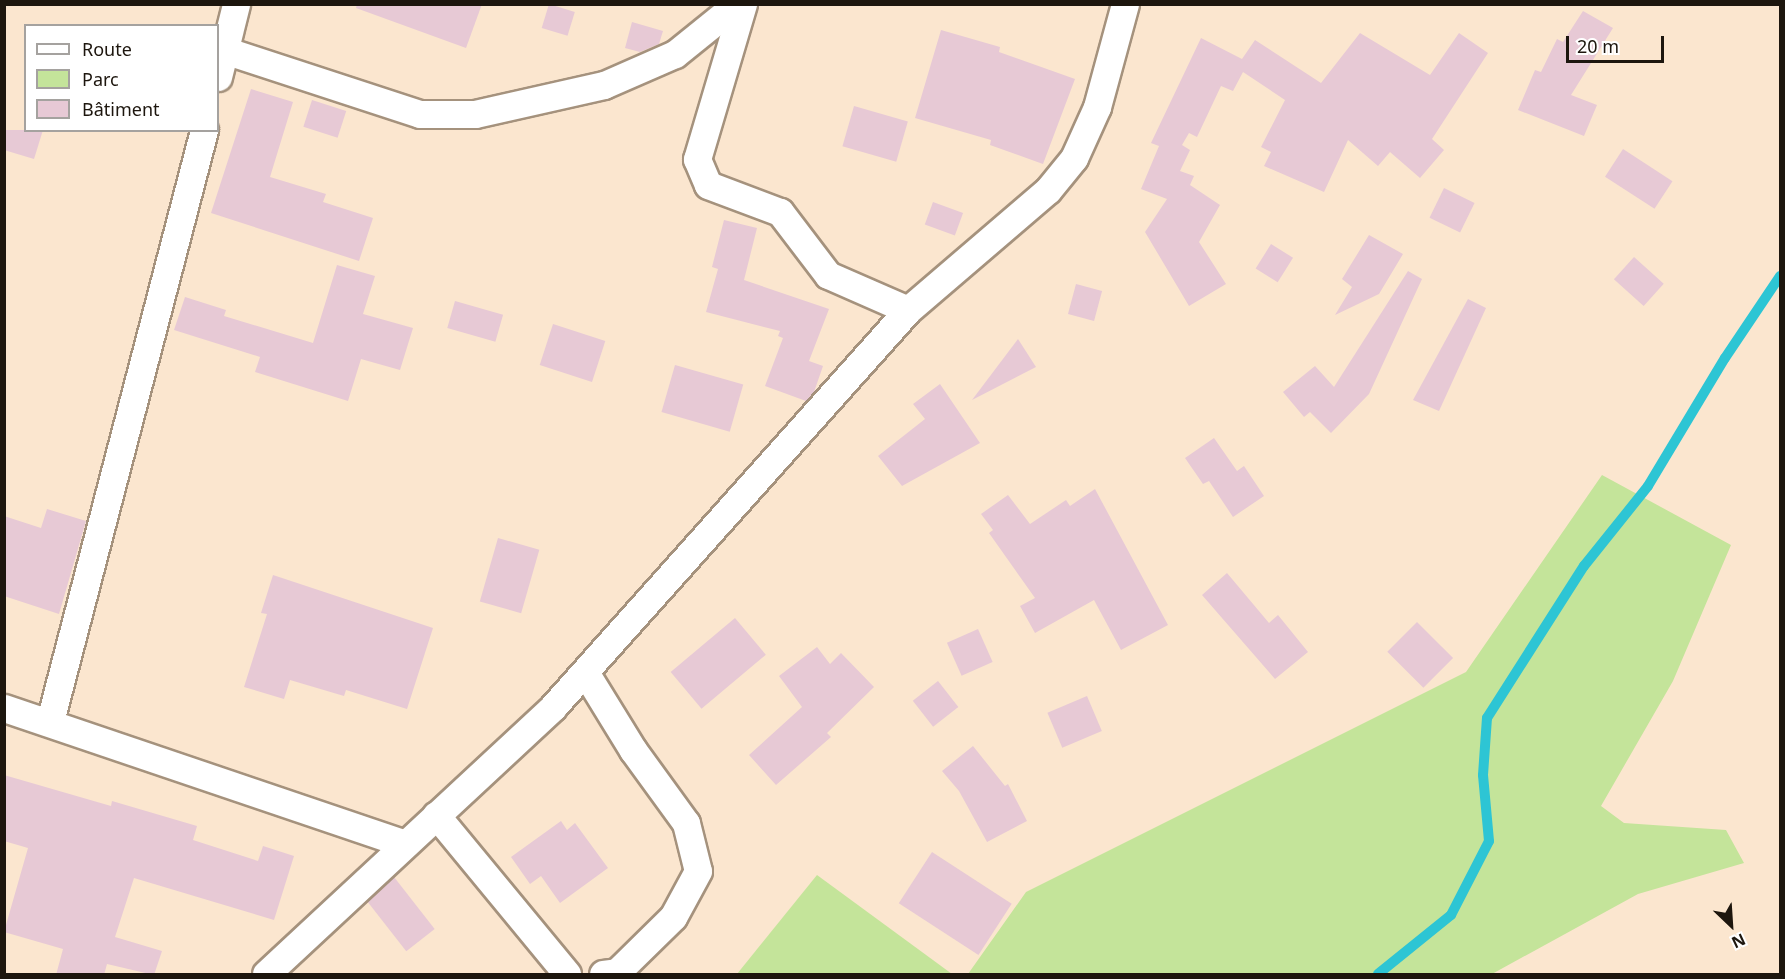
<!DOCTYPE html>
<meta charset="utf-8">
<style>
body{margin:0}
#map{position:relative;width:1785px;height:979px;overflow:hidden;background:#fbe6cf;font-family:"Noto Sans",sans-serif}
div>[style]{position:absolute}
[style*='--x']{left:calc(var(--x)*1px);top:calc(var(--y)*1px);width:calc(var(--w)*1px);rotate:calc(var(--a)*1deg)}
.green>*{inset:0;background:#c4e49a}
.stream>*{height:10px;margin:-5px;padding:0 5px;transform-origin:5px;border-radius:5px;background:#2dc5d4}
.building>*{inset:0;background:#e7c9d5;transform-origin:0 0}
.roads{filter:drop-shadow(2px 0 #a5927d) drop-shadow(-2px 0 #a5927d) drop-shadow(0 2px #a5927d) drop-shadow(0 -2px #a5927d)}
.street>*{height:27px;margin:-13.5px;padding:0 13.5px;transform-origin:13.5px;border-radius:13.5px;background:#fff}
span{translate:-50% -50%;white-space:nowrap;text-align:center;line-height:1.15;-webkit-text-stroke:4.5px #fff;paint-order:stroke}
.frame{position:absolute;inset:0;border:6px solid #1d160e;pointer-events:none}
.legend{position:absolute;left:24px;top:24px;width:195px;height:108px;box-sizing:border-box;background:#fff;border:2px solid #a5a29f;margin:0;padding:8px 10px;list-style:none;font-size:18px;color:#1d160e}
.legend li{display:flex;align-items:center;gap:12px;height:30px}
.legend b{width:30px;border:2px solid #a5a29f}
.north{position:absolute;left:1701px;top:895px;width:60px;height:60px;-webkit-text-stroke:4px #fff;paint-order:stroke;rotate:155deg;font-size:16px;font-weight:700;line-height:24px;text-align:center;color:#1d160e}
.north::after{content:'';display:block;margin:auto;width:21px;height:27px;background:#1d160e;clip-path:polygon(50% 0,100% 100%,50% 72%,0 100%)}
.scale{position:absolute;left:1566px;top:36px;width:98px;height:27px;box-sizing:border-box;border:3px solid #1d160e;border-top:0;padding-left:8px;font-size:18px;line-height:21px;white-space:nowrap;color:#1d160e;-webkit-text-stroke:4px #fff;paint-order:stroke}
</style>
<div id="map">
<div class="green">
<div style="clip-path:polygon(1602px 475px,1731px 545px,1673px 681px,1601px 806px,1624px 823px,1726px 830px,1744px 863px,1638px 894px,1492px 974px,968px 974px,1026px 892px,1466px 672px)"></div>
<div style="clip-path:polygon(817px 875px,952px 974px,737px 974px)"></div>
</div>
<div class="stream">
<div style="--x:1378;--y:974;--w:94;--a:-38.9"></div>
<div style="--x:1451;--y:915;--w:83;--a:-62.8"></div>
<div style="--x:1489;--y:841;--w:66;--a:-95.2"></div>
<div style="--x:1483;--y:775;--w:57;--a:-86"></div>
<div style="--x:1487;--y:718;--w:180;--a:-57.5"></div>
<div style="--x:1584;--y:566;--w:102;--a:-51.3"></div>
<div style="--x:1648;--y:486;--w:149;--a:-59"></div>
<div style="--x:1725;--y:358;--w:99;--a:-56.1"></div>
</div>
<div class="building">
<div style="clip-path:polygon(357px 4px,482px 4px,466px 48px,356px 8px)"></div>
<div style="left:549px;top:4px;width:27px;height:25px;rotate:17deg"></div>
<div style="clip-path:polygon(1583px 11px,1613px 28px,1571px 95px,1597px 105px,1584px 136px,1518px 110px,1535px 70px,1541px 72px,1557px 39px,1563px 42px)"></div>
<div style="clip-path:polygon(632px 22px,663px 31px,659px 44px,640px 52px,625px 48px)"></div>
<div style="clip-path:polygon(941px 30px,1000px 47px,999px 52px,1075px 79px,1043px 164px,990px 145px,991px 140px,915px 118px)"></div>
<div style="clip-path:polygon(1360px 33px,1430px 75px,1459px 33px,1488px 53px,1432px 139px,1444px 150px,1420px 178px,1390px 152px,1378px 166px,1348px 140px,1324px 192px,1264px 166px,1271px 152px,1261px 147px,1285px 100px,1243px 72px,1233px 91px,1221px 86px,1197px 137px,1189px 133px,1182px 145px,1190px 150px,1180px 171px,1194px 176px,1190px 185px,1220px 205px,1199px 242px,1226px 284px,1189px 306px,1145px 232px,1167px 199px,1141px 189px,1159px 146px,1151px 143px,1201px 38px,1242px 59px,1255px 40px,1321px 83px)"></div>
<div style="clip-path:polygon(251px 89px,293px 102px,270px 177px,326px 194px,323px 202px,373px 218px,359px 261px,211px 213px)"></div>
<div style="left:312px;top:100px;width:36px;height:28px;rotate:18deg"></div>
<div style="left:854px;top:106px;width:56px;height:42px;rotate:16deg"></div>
<div style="clip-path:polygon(4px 130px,43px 130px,34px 159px,4px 150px)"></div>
<div style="left:1623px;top:149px;width:59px;height:33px;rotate:33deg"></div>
<div style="left:1444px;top:188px;width:34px;height:33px;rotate:26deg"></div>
<div style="left:933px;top:202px;width:32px;height:24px;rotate:20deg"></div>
<div style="clip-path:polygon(724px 220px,757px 228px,744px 280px,829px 309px,809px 361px,823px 366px,814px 392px,806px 401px,765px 386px,783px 338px,778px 336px,780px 331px,706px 312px,718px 269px,712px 267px)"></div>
<div style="clip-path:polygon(1369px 235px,1403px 254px,1379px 294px,1335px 315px,1352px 287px,1342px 279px)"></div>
<div style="left:1271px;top:244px;width:26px;height:29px;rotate:32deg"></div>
<div style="left:1634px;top:257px;width:40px;height:30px;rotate:42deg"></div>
<div style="clip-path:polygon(337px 265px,375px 276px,363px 314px,413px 328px,400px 370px,361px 359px,348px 401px,255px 372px,260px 357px,174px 330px,185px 297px,226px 310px,224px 316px,313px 343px)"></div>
<div style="clip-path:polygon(1408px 271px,1422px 279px,1369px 394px,1331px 433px,1310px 412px,1304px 417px,1283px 392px,1315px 366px,1334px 387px)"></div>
<div style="left:1076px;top:284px;width:27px;height:31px;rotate:15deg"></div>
<div style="clip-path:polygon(1468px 299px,1486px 308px,1439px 411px,1413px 400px)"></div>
<div style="left:455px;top:301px;width:50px;height:28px;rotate:16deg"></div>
<div style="left:553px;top:324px;width:55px;height:43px;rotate:18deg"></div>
<div style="clip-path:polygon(1018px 339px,1036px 367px,972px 400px)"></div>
<div style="left:675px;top:365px;width:71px;height:49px;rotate:16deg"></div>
<div style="clip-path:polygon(940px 384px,980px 443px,902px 486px,878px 456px,925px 419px,913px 404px)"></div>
<div style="clip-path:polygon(1214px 438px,1237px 471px,1244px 466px,1264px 496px,1233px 517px,1209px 481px,1203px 484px,1185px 458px)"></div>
<div style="clip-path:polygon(1095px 489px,1168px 625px,1121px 650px,1094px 600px,1035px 633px,1020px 606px,1035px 598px,989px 533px,993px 530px,981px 514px,1008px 495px,1030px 524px,1066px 500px,1070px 506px)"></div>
<div style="clip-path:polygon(47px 509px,86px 521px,59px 614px,4px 596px,4px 516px,41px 528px)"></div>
<div style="left:498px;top:538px;width:43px;height:66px;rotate:16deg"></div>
<div style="clip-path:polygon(1227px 573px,1269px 623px,1278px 615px,1308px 652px,1275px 679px,1202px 595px)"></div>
<div style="clip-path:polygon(273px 575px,433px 628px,407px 709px,346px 690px,344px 696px,290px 680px,284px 699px,244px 687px,267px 614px,261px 613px)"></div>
<div style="left:735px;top:618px;width:48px;height:84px;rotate:50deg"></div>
<div style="left:1417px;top:622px;width:51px;height:42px;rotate:45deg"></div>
<div style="left:978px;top:629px;width:36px;height:34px;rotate:66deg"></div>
<div style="clip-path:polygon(817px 647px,830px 664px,841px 653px,874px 687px,827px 733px,831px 737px,776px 785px,749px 755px,802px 707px,779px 676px)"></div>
<div style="left:938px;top:681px;width:33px;height:32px;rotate:52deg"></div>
<div style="left:1087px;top:696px;width:38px;height:43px;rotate:67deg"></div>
<div style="clip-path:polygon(973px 746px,1005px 786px,1008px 784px,1027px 821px,987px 842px,959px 791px,942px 771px)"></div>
<div style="clip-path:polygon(4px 775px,111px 806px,112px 801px,197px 826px,193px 840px,258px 861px,263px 846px,294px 856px,274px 920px,134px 878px,115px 937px,162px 951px,154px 975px,107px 964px,104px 975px,56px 975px,63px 949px,4px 932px,28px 848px,4px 841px)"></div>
<div style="clip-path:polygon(561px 821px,567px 830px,575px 823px,608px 868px,560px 903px,541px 876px,530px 884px,511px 857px)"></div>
<div style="left:932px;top:852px;width:95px;height:61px;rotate:33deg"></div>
<div style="left:394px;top:877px;width:66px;height:36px;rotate:52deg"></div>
</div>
<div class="roads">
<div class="street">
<div style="--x:743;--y:4;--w:162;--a:106.5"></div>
<div style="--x:697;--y:159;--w:28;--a:67"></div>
<div style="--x:708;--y:185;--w:77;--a:20.6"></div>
<div style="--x:780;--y:212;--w:79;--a:52.7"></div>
<div style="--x:828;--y:275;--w:87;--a:23.6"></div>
<div style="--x:224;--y:50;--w:206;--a:18.1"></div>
<div style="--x:420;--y:114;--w:55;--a:0"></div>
<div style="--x:475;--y:114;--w:132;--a:-12.7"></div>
<div style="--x:604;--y:85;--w:77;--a:-23.6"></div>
<div style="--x:675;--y:54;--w:80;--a:-38.9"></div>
<div style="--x:218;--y:77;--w:75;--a:-76.1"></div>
<div style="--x:585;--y:672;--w:92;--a:58.4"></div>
<div style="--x:633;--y:750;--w:90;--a:54"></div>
<div style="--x:686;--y:823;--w:49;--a:76"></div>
<div style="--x:698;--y:871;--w:52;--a:118.5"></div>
<div style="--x:673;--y:917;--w:78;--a:135.5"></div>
<div style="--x:617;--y:972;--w:14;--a:172"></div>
<div style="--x:4;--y:708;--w:423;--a:18.7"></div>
<div style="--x:50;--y:721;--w:611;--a:-75.39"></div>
<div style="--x:436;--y:815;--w:206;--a:50.5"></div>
<div style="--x:266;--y:974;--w:392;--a:-42.9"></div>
<div style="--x:553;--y:707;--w:533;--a:-48.2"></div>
<div style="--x:908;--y:310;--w:184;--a:-40.6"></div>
<div style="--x:1048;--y:190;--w:41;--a:-50.9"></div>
<div style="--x:1074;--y:158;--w:56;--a:-65.7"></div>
<div style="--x:1097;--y:107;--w:107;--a:-74.8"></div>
</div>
</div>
<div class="frame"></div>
<ul class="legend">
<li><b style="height:8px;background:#fff"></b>Route</li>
<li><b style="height:16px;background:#c4e49a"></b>Parc</li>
<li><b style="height:16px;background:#e7c9d5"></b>Bâtiment</li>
</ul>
<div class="north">N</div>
<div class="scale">20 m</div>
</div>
